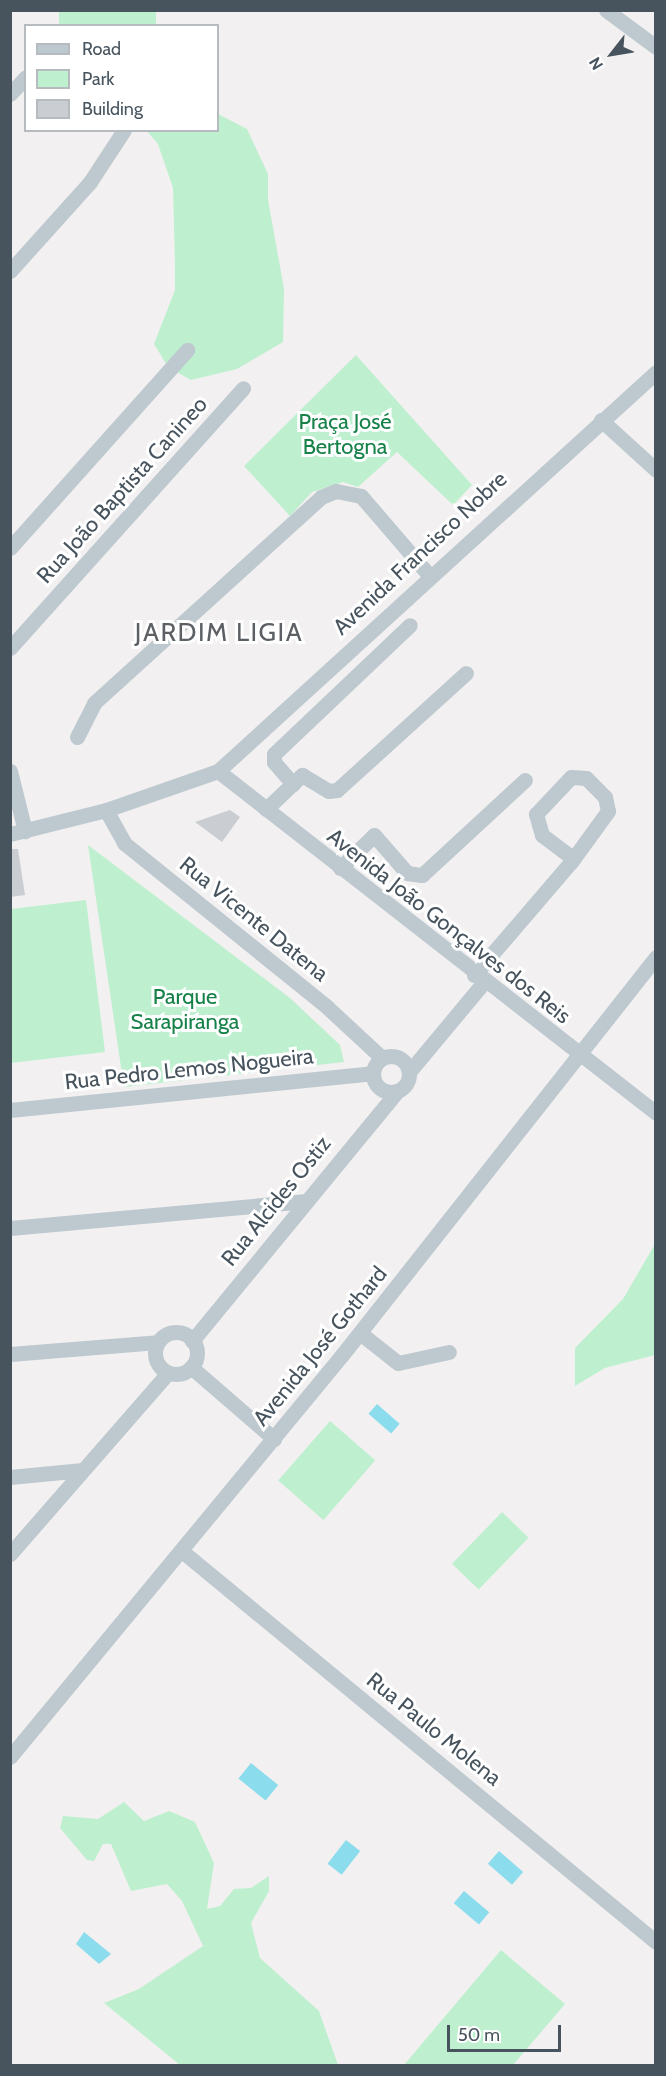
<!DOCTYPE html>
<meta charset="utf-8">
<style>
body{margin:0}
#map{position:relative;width:666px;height:2076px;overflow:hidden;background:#f2f0f0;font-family:Cabin,sans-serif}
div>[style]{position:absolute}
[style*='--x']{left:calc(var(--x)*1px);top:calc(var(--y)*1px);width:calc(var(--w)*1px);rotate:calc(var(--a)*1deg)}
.green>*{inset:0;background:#bef0d0;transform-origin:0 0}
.water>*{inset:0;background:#8bdced;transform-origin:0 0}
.building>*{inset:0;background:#cacdd2}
.minor>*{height:15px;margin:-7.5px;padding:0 7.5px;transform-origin:7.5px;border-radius:7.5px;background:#bdc8cf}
.minor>.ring{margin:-7.5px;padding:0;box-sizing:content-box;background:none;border:15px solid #bdc8cf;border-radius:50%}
span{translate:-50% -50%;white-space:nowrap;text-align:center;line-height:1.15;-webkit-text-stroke:6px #fff;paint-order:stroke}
.park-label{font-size:22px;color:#168148}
.street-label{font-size:22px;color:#47545e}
.quarter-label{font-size:26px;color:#5c6065;letter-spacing:1.5px}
.frame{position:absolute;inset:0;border:12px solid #47545e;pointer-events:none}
.legend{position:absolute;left:24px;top:24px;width:195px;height:108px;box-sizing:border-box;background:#fff;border:2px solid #b5bbbf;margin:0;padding:8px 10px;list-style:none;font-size:18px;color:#47545e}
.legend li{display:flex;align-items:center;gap:12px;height:30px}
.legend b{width:30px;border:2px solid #b5bbbf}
.north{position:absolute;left:582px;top:24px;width:60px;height:60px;-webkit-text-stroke:4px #fff;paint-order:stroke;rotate:239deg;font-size:16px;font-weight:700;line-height:24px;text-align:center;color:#47545e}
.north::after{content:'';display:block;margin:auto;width:21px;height:27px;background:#47545e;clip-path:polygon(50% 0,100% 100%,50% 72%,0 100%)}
.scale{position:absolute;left:447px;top:2025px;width:114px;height:27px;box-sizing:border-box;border:3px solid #47545e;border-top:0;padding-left:8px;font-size:18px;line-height:21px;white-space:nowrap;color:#47545e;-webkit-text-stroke:4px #fff;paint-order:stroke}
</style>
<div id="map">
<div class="green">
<div style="left:59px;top:11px;width:97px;height:17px"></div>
<div style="clip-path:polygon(218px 114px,247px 129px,268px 174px,268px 200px,284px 289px,283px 342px,237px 369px,191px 380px,168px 367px,154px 344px,175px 290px,175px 264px,173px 188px,158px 144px,147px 131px,218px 130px)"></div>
<div style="clip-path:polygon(356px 355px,472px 485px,453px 505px,397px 452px,358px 487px,343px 482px,312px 492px,290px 516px,244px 466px)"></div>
<div style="clip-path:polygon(88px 845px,290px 998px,340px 1045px,344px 1062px,124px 1087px)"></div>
<div style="clip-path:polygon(86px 900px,105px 1052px,11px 1063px,11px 909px)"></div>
<div style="clip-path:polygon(655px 1244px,655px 1355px,605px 1368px,575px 1386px,575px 1348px,623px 1299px)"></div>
<div style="left:330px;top:1421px;width:60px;height:79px;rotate:41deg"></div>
<div style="left:502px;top:1512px;width:37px;height:72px;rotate:44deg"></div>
<div style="clip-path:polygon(124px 1802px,144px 1821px,169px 1811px,195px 1822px,214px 1863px,207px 1909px,220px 1906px,234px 1889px,251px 1888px,269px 1876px,269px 1891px,251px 1923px,260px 1958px,319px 2011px,338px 2065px,180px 2065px,104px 2003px,139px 1989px,203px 1946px,182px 1901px,167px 1884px,131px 1891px,111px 1844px,103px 1844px,94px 1861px,87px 1860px,60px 1828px,63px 1816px,98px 1819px)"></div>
<div style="clip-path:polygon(501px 1950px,565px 2004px,513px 2065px,404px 2065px)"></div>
</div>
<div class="water">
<div style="left:377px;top:1404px;width:30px;height:13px;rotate:41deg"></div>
<div style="left:251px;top:1763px;width:35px;height:20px;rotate:39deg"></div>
<div style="left:346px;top:1840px;width:18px;height:30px;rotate:38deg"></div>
<div style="left:499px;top:1851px;width:32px;height:17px;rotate:41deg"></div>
<div style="left:464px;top:1891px;width:33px;height:16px;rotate:40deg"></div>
<div style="clip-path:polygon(84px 1932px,111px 1954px,99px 1964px,76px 1944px)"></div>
</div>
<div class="building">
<div style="clip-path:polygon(230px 810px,240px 817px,222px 842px,195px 822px)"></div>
<div style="clip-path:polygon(10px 849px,18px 849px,25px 895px,10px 897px)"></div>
</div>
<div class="minor">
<div style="--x:606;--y:10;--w:62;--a:36.5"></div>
<div style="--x:10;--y:94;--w:23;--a:-47"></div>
<div style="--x:10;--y:271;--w:120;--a:-48"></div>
<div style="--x:90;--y:182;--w:62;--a:-56.8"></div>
<div style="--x:601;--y:420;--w:74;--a:42.3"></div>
<div style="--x:10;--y:548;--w:266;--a:-48.2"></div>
<div style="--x:10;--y:648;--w:349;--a:-48.1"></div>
<div style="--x:77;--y:737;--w:38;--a:-63"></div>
<div style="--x:94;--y:703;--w:307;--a:-42.2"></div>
<div style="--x:321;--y:497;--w:16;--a:-22"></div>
<div style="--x:336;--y:491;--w:25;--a:11"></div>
<div style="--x:361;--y:496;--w:104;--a:49.3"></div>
<div style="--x:10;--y:771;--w:62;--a:76"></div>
<div style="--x:218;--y:771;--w:556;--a:37.98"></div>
<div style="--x:293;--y:784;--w:29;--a:-131"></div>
<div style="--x:274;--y:762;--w:8;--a:-90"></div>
<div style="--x:274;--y:754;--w:187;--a:-43.5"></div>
<div style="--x:266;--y:809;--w:50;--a:-43.4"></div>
<div style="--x:302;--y:775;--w:31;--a:31"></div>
<div style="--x:329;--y:791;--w:8;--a:-7"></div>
<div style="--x:337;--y:790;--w:174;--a:-42.2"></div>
<div style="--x:106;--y:810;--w:38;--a:61"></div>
<div style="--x:124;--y:843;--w:261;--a:38.9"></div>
<div style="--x:327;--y:1007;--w:75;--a:42.8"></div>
<div style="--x:10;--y:834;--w:99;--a:-14"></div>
<div style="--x:106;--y:810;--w:119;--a:-19.2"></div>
<div style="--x:218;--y:771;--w:592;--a:-42.33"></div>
<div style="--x:340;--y:868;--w:47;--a:-44.1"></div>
<div style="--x:374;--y:835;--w:50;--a:49"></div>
<div style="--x:407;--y:873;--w:15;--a:8"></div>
<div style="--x:422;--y:875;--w:140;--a:-42.7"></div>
<div style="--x:474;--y:975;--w:149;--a:-49.4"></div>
<div style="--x:571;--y:862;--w:63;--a:-54"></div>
<div style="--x:608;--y:811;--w:14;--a:-102"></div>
<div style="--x:605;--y:797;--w:27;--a:-135"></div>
<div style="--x:586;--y:778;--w:15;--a:-176"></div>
<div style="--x:571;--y:777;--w:51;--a:133.4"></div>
<div style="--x:536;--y:814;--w:22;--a:74"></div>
<div style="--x:542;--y:835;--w:39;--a:37"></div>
<div class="ring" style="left:373px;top:1056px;width:21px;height:21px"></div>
<div style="--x:409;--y:1072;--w:117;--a:-50.2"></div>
<div style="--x:10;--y:1110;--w:364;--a:-5.8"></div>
<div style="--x:10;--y:1228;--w:295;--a:-5.2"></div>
<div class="ring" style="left:155px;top:1332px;width:27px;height:27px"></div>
<div style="--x:360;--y:1333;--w:48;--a:38.3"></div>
<div style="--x:398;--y:1363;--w:52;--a:-12.2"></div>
<div style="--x:192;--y:1341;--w:323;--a:-50.6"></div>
<div style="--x:10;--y:1354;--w:148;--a:-4.6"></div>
<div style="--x:191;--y:1367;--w:110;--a:40.9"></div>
<div style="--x:10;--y:1477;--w:73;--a:-5.5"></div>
<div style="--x:183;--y:1552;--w:613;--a:39.51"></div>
<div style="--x:10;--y:1554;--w:240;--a:-48.9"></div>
<div style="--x:10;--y:1757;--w:521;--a:-50.45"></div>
<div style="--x:342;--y:1355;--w:507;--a:-51.73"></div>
</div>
<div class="park-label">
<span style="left:345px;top:434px">Praça José<br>Bertogna</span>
<span style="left:185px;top:1009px">Parque<br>Sarapiranga</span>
</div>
<div class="street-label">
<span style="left:122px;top:490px;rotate:-48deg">Rua João Baptista Canineo</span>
<span style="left:420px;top:553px;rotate:-43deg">Avenida Francisco Nobre</span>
<span style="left:254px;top:919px;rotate:39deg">Rua Vicente Datena</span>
<span style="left:449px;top:926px;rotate:38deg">Avenida João Gonçalves dos Reis</span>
<span style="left:189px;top:1069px;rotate:-6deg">Rua Pedro Lemos Nogueira</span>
<span style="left:276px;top:1201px;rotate:-51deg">Rua Alcides Ostiz</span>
<span style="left:320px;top:1346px;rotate:-51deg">Avenida José Gothard</span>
<span style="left:434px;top:1729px;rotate:39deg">Rua Paulo Molena</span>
</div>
<div class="quarter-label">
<span style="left:219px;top:633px">JARDIM LIGIA</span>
</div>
<div class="frame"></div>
<ul class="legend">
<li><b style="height:8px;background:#bdc8cf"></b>Road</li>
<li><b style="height:16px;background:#bef0d0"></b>Park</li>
<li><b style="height:16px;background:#cacdd2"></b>Building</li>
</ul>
<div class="north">N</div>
<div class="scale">50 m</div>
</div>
